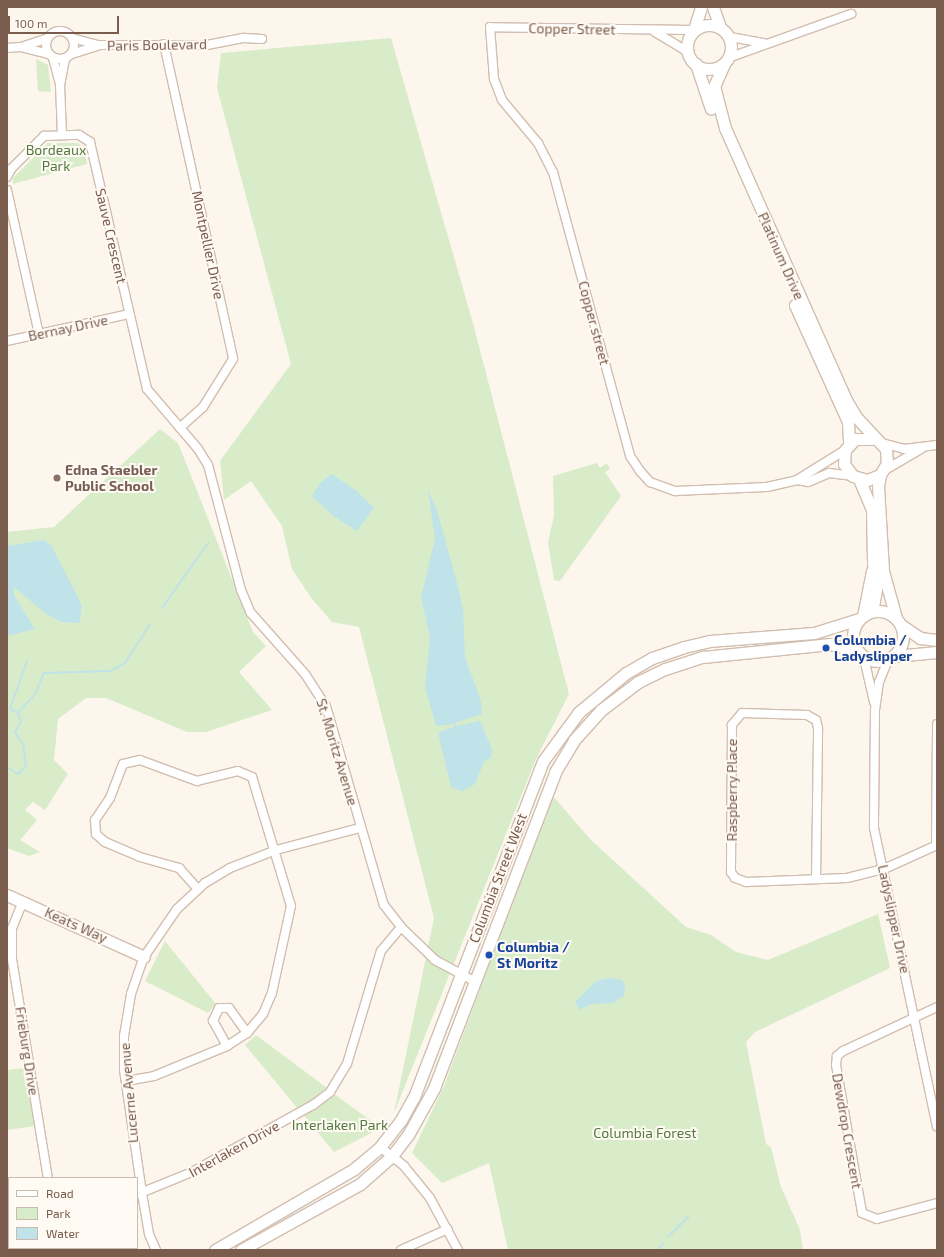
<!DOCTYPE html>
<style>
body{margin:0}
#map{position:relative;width:944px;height:1257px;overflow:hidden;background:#fdf6ec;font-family:"Exo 2",sans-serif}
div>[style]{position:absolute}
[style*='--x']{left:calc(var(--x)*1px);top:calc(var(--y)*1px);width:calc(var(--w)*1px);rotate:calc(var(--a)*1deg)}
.green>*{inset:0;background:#d8ecc9}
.water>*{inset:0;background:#bfe3e8}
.stream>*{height:2px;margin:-1px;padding:0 1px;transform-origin:1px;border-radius:1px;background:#bfe3e8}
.roads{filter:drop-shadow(1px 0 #d1beb0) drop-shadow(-1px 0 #d1beb0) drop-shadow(0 1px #d1beb0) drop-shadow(0 -1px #d1beb0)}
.street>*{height:8px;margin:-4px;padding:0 4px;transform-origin:4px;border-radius:4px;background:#fff}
.street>.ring{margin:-4px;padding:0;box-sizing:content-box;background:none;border:8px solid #fff;border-radius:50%}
.secondary>*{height:11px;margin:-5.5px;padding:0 5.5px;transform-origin:5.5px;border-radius:5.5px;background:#fff}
.secondary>.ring{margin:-5.5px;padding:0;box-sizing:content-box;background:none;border:11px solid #fff;border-radius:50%}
.dots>*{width:11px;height:11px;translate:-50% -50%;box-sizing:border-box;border:2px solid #fffaf3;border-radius:50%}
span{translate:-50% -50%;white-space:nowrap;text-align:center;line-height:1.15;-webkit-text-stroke:4px #fffaf3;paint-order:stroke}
.street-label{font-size:14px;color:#7a5c4d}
.park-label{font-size:14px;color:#537a41}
.education-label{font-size:14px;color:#785e54;font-weight:700}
.left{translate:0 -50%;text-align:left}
.transit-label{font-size:14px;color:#164399;font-weight:700}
.frame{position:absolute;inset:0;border:8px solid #7a5c4d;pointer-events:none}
.legend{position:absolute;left:8px;top:1177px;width:130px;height:72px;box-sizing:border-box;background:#fffaf3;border:1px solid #cabbb1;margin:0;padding:5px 7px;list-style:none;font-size:12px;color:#7a5c4d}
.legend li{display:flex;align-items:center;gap:8px;height:20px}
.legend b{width:20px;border:1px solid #cabbb1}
.scale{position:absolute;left:8px;top:16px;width:111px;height:18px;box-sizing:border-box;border:2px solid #7a5c4d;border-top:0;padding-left:5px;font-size:12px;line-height:14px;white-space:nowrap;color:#7a5c4d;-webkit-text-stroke:3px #fffaf3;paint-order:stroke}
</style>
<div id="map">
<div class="green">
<div style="clip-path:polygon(391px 38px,474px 327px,569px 694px,536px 759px,394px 1113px,434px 918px,359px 627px,332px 622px,312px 599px,292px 569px,282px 526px,251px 481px,224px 500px,220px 461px,291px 364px,217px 88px,221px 53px)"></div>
<div style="clip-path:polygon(36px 59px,48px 65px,51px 92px,38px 91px)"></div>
<div style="clip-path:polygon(48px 143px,78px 143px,84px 148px,87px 164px,13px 184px,13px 178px)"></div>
<div style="clip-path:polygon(160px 429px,178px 443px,253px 632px,266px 646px,239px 672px,272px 710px,206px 732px,187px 732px,106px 698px,86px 698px,58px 719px,54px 760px,68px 774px,45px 810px,33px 802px,25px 810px,37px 820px,20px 840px,40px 852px,29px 856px,7px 848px,7px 636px,34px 629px,14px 595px,13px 587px,80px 623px,82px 605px,43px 540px,7px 546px,7px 532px,54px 527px)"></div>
<div style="clip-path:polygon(597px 463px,600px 468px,607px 463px,610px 469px,605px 472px,621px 496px,560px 581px,554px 580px,548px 542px,554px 516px,553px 476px)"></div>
<div style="clip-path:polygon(552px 795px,591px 840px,686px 927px,711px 935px,736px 952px,768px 960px,878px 914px,890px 968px,755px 1032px,746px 1042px,766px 1144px,771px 1147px,781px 1187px,800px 1230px,803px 1250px,508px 1250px,489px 1163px,442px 1183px,412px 1153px,444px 1086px)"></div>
<div style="clip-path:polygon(165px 941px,216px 1004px,208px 1013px,145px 981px)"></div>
<div style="clip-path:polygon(256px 1035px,327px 1088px,298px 1109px,245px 1045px)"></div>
<div style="clip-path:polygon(24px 1068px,35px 1126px,7px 1130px,7px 1070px)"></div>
<div style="clip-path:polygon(334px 1094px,381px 1128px,334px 1152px,304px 1116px)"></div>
</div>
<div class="water">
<div style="clip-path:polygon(332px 474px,358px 492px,374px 508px,357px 531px,332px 515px,312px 496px,320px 483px)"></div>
<div style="clip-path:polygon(428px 490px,437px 510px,458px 587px,463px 609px,465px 657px,481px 701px,482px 714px,455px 723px,456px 726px,480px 721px,492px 749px,491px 757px,484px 762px,475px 784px,462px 791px,451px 787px,439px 737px,439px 732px,454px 727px,453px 724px,436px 726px,425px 687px,430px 638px,421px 597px,435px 539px)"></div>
<div style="clip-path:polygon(43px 540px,51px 545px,82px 605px,80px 623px,62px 622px,46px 614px,14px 587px,14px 595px,35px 629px,7px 636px,7px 546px)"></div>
<div style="clip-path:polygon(610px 978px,622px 980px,625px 986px,624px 996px,613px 1003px,591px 1004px,580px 1010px,575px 1002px,596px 981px)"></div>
</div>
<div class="stream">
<div style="--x:162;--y:608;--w:80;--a:-54.7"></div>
<div style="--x:18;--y:713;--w:25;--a:-48"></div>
<div style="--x:35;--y:694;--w:23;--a:-67"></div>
<div style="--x:44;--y:673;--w:66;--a:-1.7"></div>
<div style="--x:110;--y:671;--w:17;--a:-28"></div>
<div style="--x:125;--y:663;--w:46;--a:-57.3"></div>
<div style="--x:7;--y:767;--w:13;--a:32"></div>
<div style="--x:18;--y:774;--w:12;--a:-48"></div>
<div style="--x:26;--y:765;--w:21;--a:-98"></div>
<div style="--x:23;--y:744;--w:14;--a:-124"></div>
<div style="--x:15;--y:732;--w:13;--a:-61"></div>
<div style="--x:21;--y:721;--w:9;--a:-111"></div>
<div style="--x:18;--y:713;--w:9;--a:-153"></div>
<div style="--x:10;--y:709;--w:51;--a:-70.5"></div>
<div style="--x:7;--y:791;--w:3;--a:90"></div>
<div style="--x:669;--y:1236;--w:28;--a:-45"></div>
<div style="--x:7;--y:1246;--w:6;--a:45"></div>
<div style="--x:658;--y:1250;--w:9;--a:-54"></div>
</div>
<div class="roads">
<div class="street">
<div style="--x:693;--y:30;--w:203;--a:-179.2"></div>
<div style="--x:490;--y:27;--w:52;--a:85.6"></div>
<div style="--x:494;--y:79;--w:22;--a:69"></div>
<div style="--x:502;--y:100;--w:56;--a:50.1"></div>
<div style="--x:538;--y:143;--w:33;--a:63"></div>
<div style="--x:553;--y:172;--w:294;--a:74.8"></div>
<div style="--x:630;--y:456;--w:18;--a:56"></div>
<div style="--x:640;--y:471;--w:15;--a:48"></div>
<div style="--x:650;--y:482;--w:27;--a:20"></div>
<div style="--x:675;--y:491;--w:92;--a:-2.5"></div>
<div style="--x:767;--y:487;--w:31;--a:-13"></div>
<div style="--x:797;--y:480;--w:57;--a:-32"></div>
<div class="ring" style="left:46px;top:31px;width:20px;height:20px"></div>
<div style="--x:655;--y:32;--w:39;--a:31"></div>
<div style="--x:730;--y:37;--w:35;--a:10"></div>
<div style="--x:72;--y:38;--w:28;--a:15"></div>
<div style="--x:99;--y:45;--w:108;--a:0"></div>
<div style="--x:207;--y:45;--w:38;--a:-11"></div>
<div style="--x:244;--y:38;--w:18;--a:3"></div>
<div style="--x:164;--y:44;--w:322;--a:77.6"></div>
<div style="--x:233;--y:359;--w:57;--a:122"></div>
<div style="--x:203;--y:407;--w:31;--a:138"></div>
<div style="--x:21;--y:47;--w:28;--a:-18"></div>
<div style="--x:7;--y:48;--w:14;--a:-4"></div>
<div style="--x:21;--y:47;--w:29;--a:14"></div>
<div style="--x:72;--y:54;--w:28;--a:-18"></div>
<div style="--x:53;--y:58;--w:28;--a:75"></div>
<div style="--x:60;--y:85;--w:49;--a:87.7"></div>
<div style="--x:728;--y:58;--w:131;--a:-19.7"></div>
<div style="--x:60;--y:85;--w:26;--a:-79"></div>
<div style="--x:7;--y:177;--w:9;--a:-63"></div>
<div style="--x:11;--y:169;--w:47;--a:-45"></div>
<div style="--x:44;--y:136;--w:35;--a:-2"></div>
<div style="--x:79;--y:135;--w:13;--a:32"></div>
<div style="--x:90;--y:142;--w:253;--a:77"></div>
<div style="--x:147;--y:389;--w:79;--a:49.6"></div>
<div style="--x:198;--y:449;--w:19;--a:58"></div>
<div style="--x:208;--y:465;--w:129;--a:75.2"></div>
<div style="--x:241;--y:590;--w:25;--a:67"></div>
<div style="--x:251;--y:613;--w:81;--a:48.5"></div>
<div style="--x:305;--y:674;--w:38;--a:57"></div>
<div style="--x:326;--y:706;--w:207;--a:73.8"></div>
<div style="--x:384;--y:905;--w:28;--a:52"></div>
<div style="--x:401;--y:927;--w:47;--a:44.1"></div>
<div style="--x:435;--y:960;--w:44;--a:28.3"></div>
<div style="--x:7;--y:190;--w:148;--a:77.5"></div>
<div style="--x:7;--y:341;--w:125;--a:-12.5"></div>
<div style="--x:882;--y:443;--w:23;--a:15"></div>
<div style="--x:904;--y:449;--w:33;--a:-7"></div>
<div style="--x:885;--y:470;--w:42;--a:-30.3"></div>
<div style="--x:797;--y:480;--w:11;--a:10"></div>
<div style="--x:808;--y:482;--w:23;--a:-23"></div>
<div style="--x:829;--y:473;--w:24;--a:7"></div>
<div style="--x:864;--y:658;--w:45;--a:77.2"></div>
<div style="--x:888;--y:660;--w:24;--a:112"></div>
<div style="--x:879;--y:682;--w:27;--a:98"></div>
<div style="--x:875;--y:709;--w:119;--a:90.5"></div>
<div style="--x:874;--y:828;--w:305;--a:78.1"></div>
<div style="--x:936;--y:846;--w:122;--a:-89.5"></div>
<div style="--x:816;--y:879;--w:151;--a:-89.2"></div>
<div style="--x:818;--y:728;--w:8;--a:-104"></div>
<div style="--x:816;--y:720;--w:10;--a:-151"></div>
<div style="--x:807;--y:715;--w:65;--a:-178.2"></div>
<div style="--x:742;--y:713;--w:16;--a:130"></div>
<div style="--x:732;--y:725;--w:147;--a:90.4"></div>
<div style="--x:731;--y:872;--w:7;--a:56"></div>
<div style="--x:735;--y:878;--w:12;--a:20"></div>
<div style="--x:746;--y:882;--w:101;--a:-2.3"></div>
<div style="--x:847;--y:878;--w:38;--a:-14"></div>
<div style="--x:884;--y:869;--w:58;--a:-24.4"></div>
<div style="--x:23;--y:901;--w:29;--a:112"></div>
<div style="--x:12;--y:928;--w:31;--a:90"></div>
<div style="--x:12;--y:959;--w:222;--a:80.7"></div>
<div style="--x:937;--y:1007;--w:104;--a:154.9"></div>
<div style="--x:843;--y:1051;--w:8;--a:140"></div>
<div style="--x:837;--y:1056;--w:9;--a:96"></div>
<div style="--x:836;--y:1065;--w:150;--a:80"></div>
<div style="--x:862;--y:1213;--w:16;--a:22"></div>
<div style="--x:877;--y:1219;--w:62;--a:-14.9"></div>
<div style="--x:227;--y:1046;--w:29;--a:-119"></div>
<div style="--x:213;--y:1021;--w:14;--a:-65"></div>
<div style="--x:219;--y:1008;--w:10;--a:0"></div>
<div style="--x:229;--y:1008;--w:31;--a:54"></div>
<div style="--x:126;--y:1081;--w:28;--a:-10"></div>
<div style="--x:154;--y:1076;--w:79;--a:-22.3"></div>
<div style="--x:227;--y:1046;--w:24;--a:-33"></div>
<div style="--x:247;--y:1033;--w:25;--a:-50"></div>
<div style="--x:263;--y:1014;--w:23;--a:-67"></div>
<div style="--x:272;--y:993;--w:89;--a:-77.7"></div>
<div style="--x:291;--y:906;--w:135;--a:-106.8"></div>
<div style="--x:252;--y:777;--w:15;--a:-157"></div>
<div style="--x:238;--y:771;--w:42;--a:166.3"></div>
<div style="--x:197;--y:781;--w:61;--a:-159.8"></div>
<div style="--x:140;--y:760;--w:17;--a:167"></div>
<div style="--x:123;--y:764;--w:36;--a:111"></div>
<div style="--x:110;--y:798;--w:27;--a:124"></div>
<div style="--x:95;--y:820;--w:14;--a:86"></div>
<div style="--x:96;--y:834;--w:12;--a:42"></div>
<div style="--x:105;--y:842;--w:38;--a:23"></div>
<div style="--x:140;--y:857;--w:41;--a:15.8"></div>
<div style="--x:179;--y:868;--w:28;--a:48"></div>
<div style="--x:380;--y:1147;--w:31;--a:38"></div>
<div style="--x:404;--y:1166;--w:41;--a:50.9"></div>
<div style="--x:430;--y:1198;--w:59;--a:61.7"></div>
<div style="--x:138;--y:1194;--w:58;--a:-22.2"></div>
<div style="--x:192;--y:1172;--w:138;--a:-29"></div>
<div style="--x:313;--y:1105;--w:21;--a:-37"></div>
<div style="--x:330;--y:1092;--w:33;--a:-59"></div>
<div style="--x:347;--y:1064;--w:118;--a:-73.3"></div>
<div style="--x:381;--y:951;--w:31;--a:-50"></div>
<div style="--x:156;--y:1250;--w:17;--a:-114"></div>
<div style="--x:149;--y:1234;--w:42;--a:-99.7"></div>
<div style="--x:142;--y:1193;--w:125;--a:-98.3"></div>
<div style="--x:124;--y:1069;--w:33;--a:-90"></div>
<div style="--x:124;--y:1036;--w:43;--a:-80.5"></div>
<div style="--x:131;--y:994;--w:39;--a:-71"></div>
<div style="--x:144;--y:957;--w:58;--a:-55.5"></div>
<div style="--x:177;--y:909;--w:38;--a:-43"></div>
<div style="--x:205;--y:883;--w:29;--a:-31"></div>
<div style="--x:230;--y:868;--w:49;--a:-21.4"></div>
<div style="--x:276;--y:850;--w:86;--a:-14.8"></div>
<div style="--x:401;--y:1250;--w:51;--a:-24.1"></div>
</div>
<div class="secondary">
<div style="--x:713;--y:7;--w:21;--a:71"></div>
<div class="ring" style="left:687px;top:25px;width:33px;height:33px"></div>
<div style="--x:694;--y:29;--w:23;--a:-72"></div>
<div style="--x:696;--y:64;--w:47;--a:71.6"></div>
<div style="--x:724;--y:64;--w:24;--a:114"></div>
<div style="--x:714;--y:86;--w:43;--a:75.3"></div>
<div style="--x:725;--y:128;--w:298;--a:66"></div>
<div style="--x:846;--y:400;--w:21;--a:59"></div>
<div style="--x:857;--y:418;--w:42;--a:46.9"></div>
<div style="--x:886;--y:449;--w:14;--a:86"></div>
<div style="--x:887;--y:463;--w:14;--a:120"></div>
<div style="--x:880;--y:475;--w:14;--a:159"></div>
<div style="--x:867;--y:480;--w:15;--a:-164"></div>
<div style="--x:853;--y:476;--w:15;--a:-127"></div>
<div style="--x:844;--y:464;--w:14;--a:-86"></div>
<div style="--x:845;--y:450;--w:15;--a:-48"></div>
<div style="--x:855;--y:439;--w:21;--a:0"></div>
<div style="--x:795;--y:305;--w:128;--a:65.6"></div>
<div style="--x:848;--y:422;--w:21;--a:87"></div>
<div style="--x:880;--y:475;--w:11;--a:100"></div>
<div style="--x:878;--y:486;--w:85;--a:86.6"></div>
<div style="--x:883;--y:571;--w:49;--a:74.5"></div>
<div style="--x:859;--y:479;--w:33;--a:67"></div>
<div style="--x:872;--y:509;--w:54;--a:88.9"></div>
<div style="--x:873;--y:563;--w:21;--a:79"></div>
<div style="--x:877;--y:584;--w:27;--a:100"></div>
<div class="ring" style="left:853px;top:611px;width:39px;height:39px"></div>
<div style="--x:863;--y:616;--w:46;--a:-78.7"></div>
<div style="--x:901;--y:625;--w:23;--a:34"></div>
<div style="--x:920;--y:638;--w:17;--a:7"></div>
<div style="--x:895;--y:656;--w:42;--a:-5.4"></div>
<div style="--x:7;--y:895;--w:150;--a:24.3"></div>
<div style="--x:215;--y:1250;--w:161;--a:-30.2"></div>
<div style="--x:354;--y:1169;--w:34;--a:-40"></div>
<div style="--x:380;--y:1147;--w:34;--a:-52"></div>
<div style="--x:401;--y:1120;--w:26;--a:-61"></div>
<div style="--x:414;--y:1097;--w:360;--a:-69"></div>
<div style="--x:543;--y:761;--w:61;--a:-53.7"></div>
<div style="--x:579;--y:712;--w:61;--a:-39.7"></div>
<div style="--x:626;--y:673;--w:30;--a:-30"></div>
<div style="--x:652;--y:658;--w:34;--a:-19"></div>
<div style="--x:684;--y:647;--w:26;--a:-13"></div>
<div style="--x:709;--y:641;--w:105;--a:-4.4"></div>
<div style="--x:814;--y:633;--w:47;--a:-17.3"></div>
<div style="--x:241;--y:1250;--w:136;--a:-29"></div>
<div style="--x:360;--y:1184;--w:43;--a:-41.2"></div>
<div style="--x:392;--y:1156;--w:26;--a:-53"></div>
<div style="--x:408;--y:1135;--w:54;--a:-61"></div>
<div style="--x:434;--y:1088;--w:338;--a:-69"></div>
<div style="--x:555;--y:772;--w:37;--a:-59"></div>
<div style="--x:574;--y:740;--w:40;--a:-48"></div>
<div style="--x:601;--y:710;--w:46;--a:-37.1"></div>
<div style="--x:638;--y:682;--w:30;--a:-26"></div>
<div style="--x:665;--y:669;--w:40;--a:-18"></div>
<div style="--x:703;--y:657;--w:128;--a:-5.8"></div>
<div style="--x:830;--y:644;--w:29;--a:16"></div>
</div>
</div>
<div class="dots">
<div style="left:57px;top:478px;background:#8d6e63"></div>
<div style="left:826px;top:648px;background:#1a4fb4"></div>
<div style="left:489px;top:955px;background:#1a4fb4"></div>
</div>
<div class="street-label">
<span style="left:572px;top:29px;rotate:1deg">Copper Street</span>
<span style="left:157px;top:45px;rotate:-1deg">Paris Boulevard</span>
<span style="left:111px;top:236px;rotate:77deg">Sauve Crescent</span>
<span style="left:208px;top:245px;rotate:78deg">Montpellier Drive</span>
<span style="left:781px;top:256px;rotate:66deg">Platinum Drive</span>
<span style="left:594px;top:323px;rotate:75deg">Copper street</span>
<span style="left:68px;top:328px;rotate:-12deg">Bernay Drive</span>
<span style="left:337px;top:752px;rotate:73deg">St. Moritz Avenue</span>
<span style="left:732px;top:790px;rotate:-90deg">Raspberry Place</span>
<span style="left:498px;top:878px;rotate:-69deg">Columbia Street West</span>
<span style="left:894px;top:919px;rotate:78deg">Ladyslipper Drive</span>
<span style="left:76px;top:925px;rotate:24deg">Keats Way</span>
<span style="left:27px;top:1051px;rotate:81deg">Frieburg Drive</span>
<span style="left:129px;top:1093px;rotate:-95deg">Lucerne Avenue</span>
<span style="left:847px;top:1131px;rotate:80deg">Dewdrop Crescent</span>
<span style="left:234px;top:1149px;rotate:-29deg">Interlaken Drive</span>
</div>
<div class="park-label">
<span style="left:56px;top:158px">Bordeaux<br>Park</span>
<span style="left:340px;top:1125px">Interlaken Park</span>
<span style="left:645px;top:1133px">Columbia Forest</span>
</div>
<div class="education-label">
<span class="left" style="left:65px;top:478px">Edna Staebler<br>Public School</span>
</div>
<div class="transit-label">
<span class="left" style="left:834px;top:648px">Columbia /<br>Ladyslipper</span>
<span class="left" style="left:497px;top:955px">Columbia /<br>St Moritz</span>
</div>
<div class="frame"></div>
<ul class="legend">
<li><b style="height:5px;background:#fff"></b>Road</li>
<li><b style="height:11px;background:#d8ecc9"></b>Park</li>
<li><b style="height:11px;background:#bfe3e8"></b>Water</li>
</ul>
<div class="scale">100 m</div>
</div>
